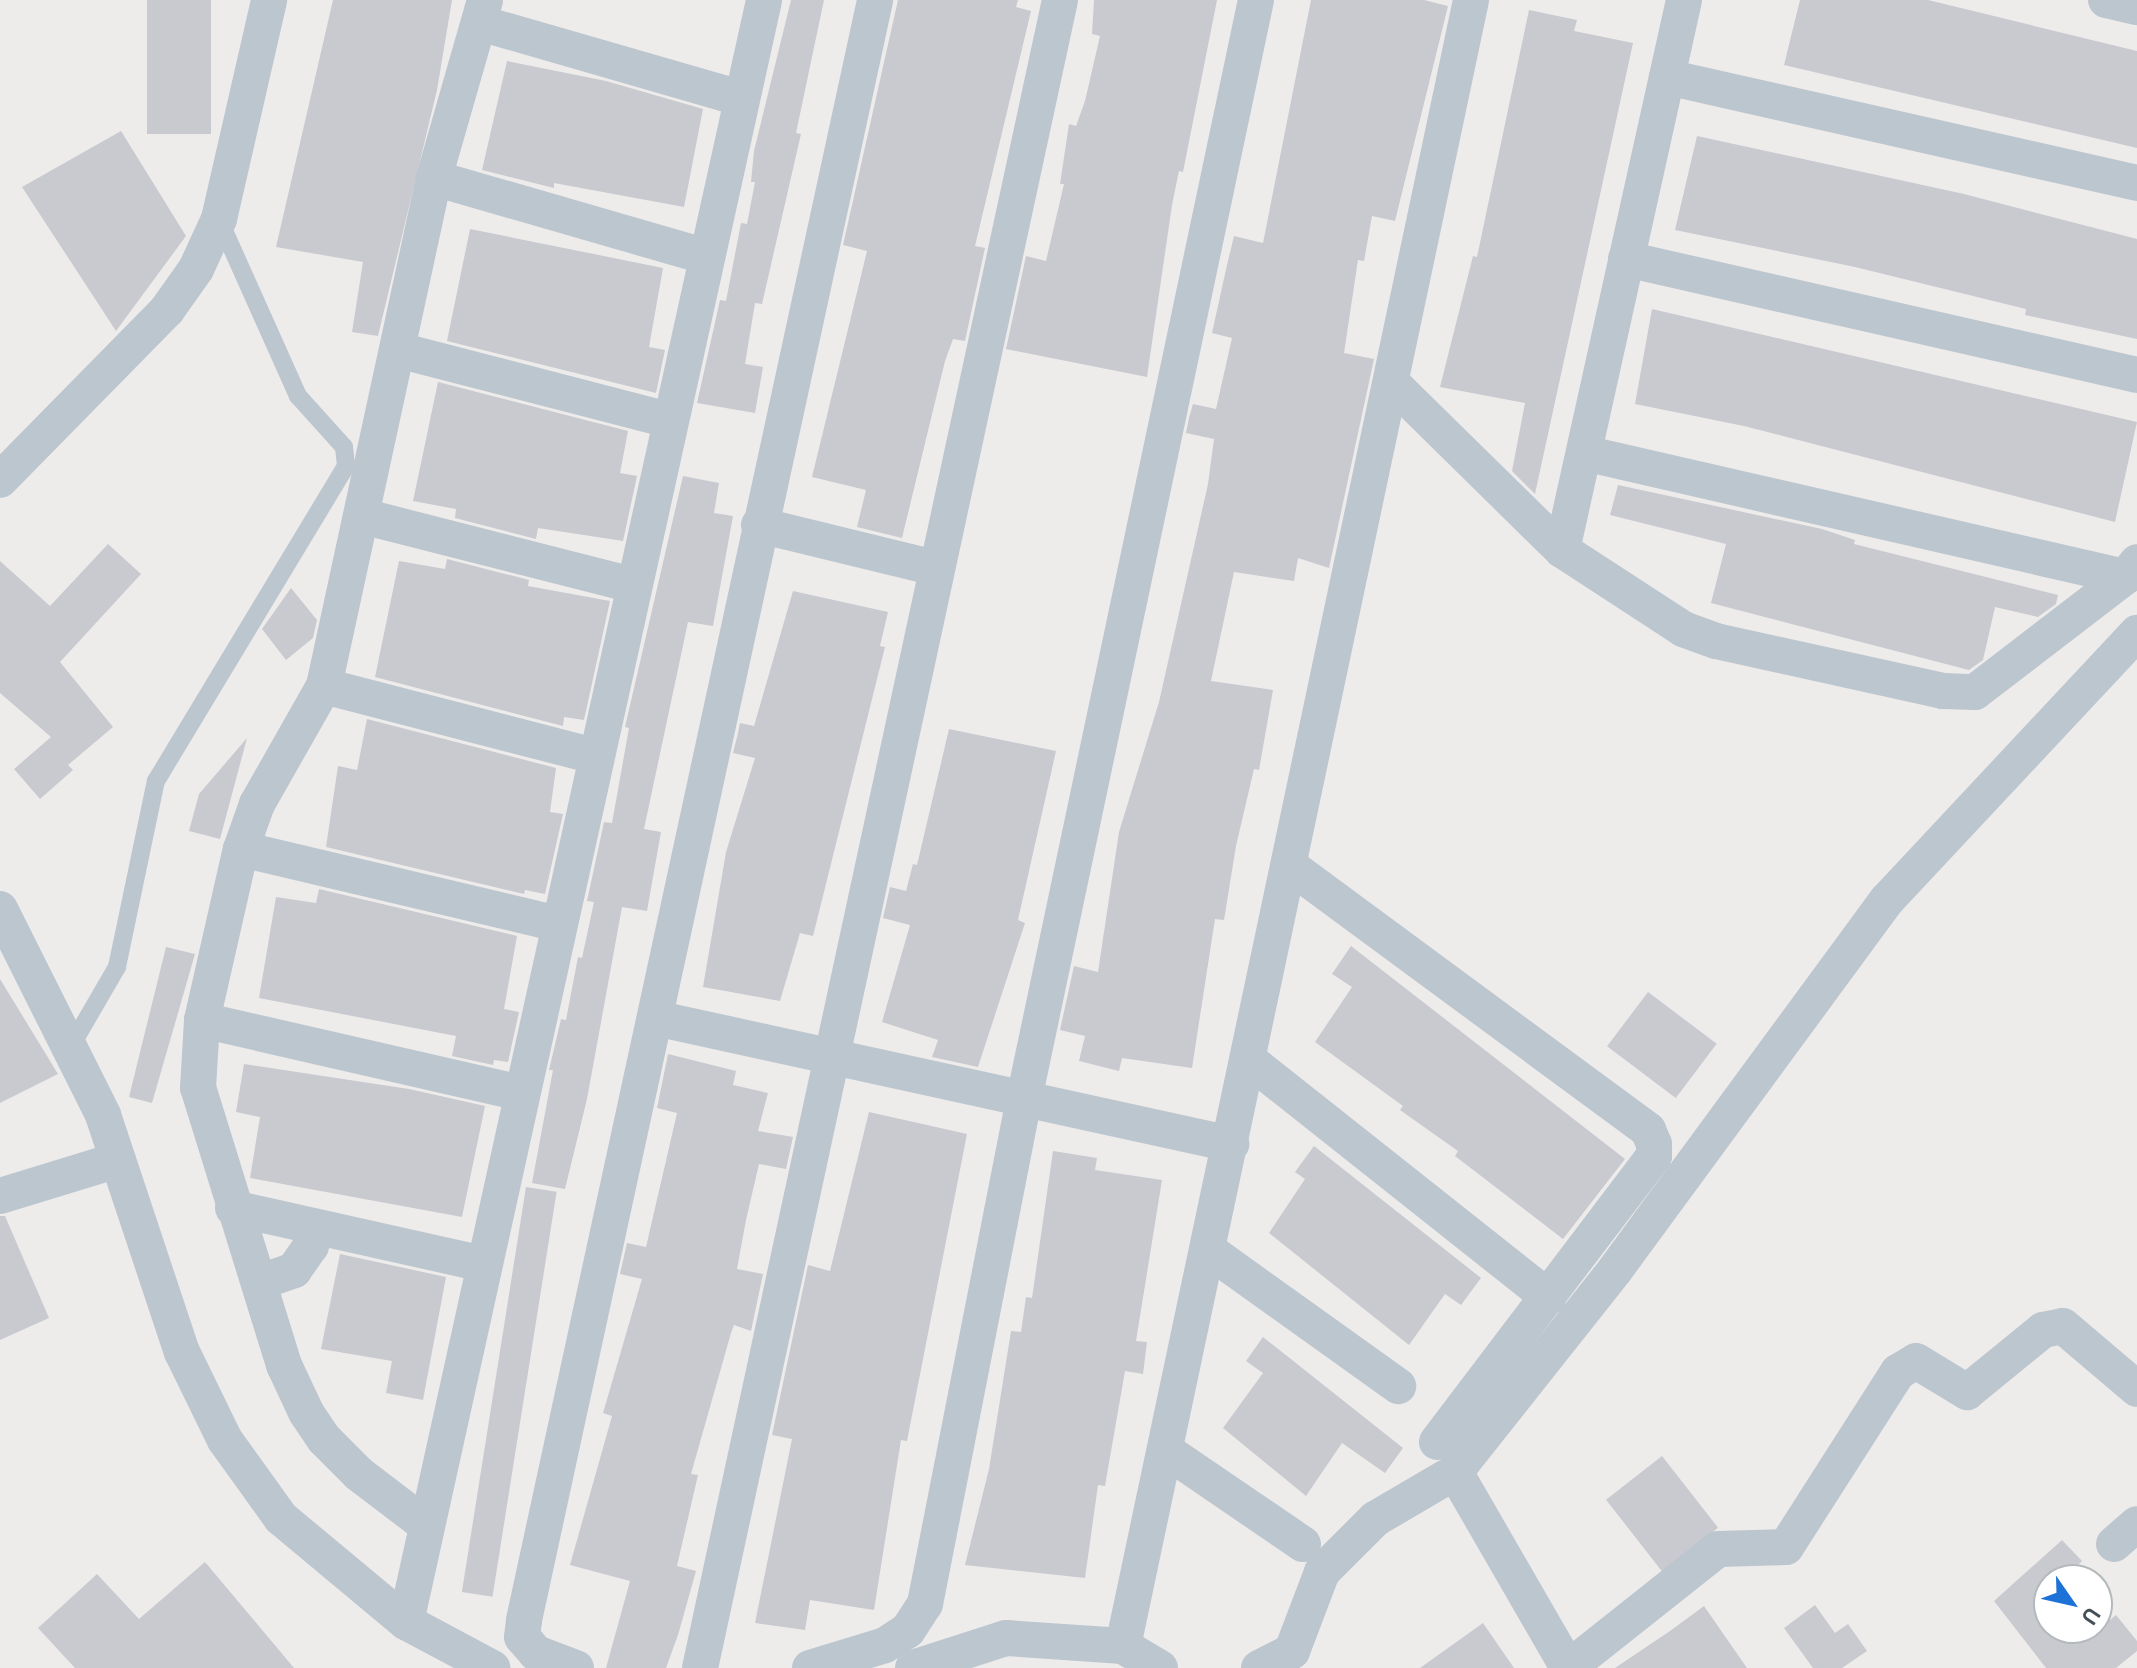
<!DOCTYPE html>
<style>
body{margin:0}
#map{position:relative;width:2137px;height:1668px;overflow:hidden;background:#eeebeb;font-family:"Space Grotesk",sans-serif}
div>[style]{position:absolute}
[style*='--x']{left:calc(var(--x)*1px);top:calc(var(--y)*1px);width:calc(var(--w)*1px);rotate:calc(var(--a)*1deg)}
.building>*{inset:0;background:#c8cad0;transform-origin:0 0}
.service>*{height:18px;margin:-9px;padding:0 9px;transform-origin:9px;border-radius:9px;background:#bcc6ce}
.minor>*{height:36px;margin:-18px;padding:0 18px;transform-origin:18px;border-radius:18px;background:#bcc6ce}
span{translate:-50% -50%;white-space:nowrap;text-align:center;line-height:1.15;-webkit-text-stroke:6px #fff;paint-order:stroke}
.north{position:absolute;left:2033px;top:1564px;width:80px;height:80px;box-sizing:border-box;background:#fff;border:2px solid #b4b9bc;border-radius:50%;rotate:124deg;font-size:22px;font-weight:700;line-height:32px;text-align:center;color:#444f58}
.north::after{content:'';display:block;margin:auto;width:28px;height:36px;background:#1c72d7;clip-path:polygon(50% 0,100% 100%,50% 72%,0 100%)}
</style>
<div id="map">
<div class="building">
<div style="left:147px;top:0;width:64px;height:134px"></div>
<div style="clip-path:polygon(333px 0,452px 0,437px 90px,378px 336px,352px 332px,363px 262px,276px 247px)"></div>
<div style="clip-path:polygon(791px 0,824px 0,796px 133px,801px 134px,762px 304px,755px 303px,745px 364px,763px 367px,755px 413px,697px 403px,720px 300px,726px 301px,741px 223px,747px 224px,755px 182px,751px 182px,754px 151px)"></div>
<div style="clip-path:polygon(898px 0,1018px 0,1016px 7px,1031px 11px,975px 246px,985px 248px,965px 341px,953px 339px,945px 361px,902px 538px,857px 527px,866px 490px,812px 477px,867px 251px,843px 245px)"></div>
<div style="clip-path:polygon(1094px 0,1217px 0,1183px 172px,1179px 171px,1172px 205px,1147px 377px,1006px 349px,1026px 256px,1046px 261px,1064px 184px,1060px 184px,1069px 124px,1076px 126px,1085px 101px,1100px 36px,1092px 34px)"></div>
<div style="clip-path:polygon(1311px 0,1424px 0,1448px 6px,1395px 221px,1372px 216px,1364px 261px,1358px 260px,1344px 353px,1374px 359px,1329px 568px,1298px 558px,1294px 581px,1234px 572px,1211px 681px,1273px 690px,1259px 770px,1254px 769px,1236px 846px,1224px 920px,1215px 919px,1192px 1068px,1122px 1058px,1119px 1071px,1079px 1061px,1085px 1036px,1060px 1030px,1074px 966px,1098px 972px,1119px 832px,1159px 702px,1208px 484px,1214px 439px,1186px 433px,1189px 418px,1193px 404px,1216px 409px,1232px 338px,1212px 333px,1227px 265px,1234px 236px,1263px 243px)"></div>
<div style="clip-path:polygon(1800px 0,1928px 0,2137px 51px,2137px 148px,1784px 65px)"></div>
<div style="clip-path:polygon(1529px 10px,1577px 20px,1574px 31px,1633px 43px,1535px 494px,1512px 471px,1525px 403px,1440px 387px,1473px 256px,1477px 257px)"></div>
<div style="clip-path:polygon(507px 61px,606px 81px,703px 109px,684px 207px,554px 183px,554px 188px,482px 170px)"></div>
<div style="clip-path:polygon(121px 131px,186px 236px,116px 331px,22px 187px)"></div>
<div style="clip-path:polygon(1697px 136px,1964px 194px,2137px 239px,2137px 339px,2025px 315px,2026px 309px,1855px 267px,1675px 230px)"></div>
<div style="clip-path:polygon(470px 229px,663px 268px,649px 347px,665px 350px,656px 393px,447px 341px)"></div>
<div style="clip-path:polygon(1652px 309px,2137px 422px,2115px 522px,1744px 426px,1635px 404px)"></div>
<div style="clip-path:polygon(438px 382px,628px 431px,620px 473px,637px 476px,623px 541px,538px 528px,536px 539px,455px 518px,456px 509px,413px 501px)"></div>
<div style="clip-path:polygon(683px 476px,719px 483px,714px 513px,733px 516px,713px 626px,688px 622px,644px 829px,661px 832px,647px 911px,622px 907px,587px 1099px,565px 1189px,532px 1183px,553px 1070px,549px 1070px,561px 1019px,566px 1020px,578px 957px,582px 958px,594px 902px,587px 901px,604px 822px,612px 823px,629px 728px,625px 727px)"></div>
<div style="clip-path:polygon(1618px 485px,1822px 529px,1855px 540px,1854px 544px,2058px 595px,2056px 604px,2038px 617px,1995px 607px,1983px 660px,1969px 670px,1711px 603px,1726px 544px,1610px 515px)"></div>
<div style="clip-path:polygon(108px 544px,141px 574px,60px 662px,113px 727px,68px 765px,73px 770px,40px 799px,14px 769px,51px 737px,0 693px,0 561px,50px 606px)"></div>
<div style="clip-path:polygon(447px 559px,529px 580px,528px 586px,610px 601px,584px 720px,564px 717px,563px 726px,375px 677px,399px 561px,445px 569px)"></div>
<div style="clip-path:polygon(291px 588px,317px 620px,313px 638px,286px 660px,262px 629px)"></div>
<div style="clip-path:polygon(793px 591px,888px 612px,880px 646px,885px 647px,813px 936px,800px 933px,780px 1001px,703px 987px,726px 852px,755px 758px,733px 753px,738px 733px,740px 723px,754px 726px)"></div>
<div style="clip-path:polygon(367px 719px,556px 768px,550px 812px,563px 814px,545px 894px,525px 890px,524px 894px,326px 847px,338px 766px,357px 770px)"></div>
<div style="clip-path:polygon(949px 729px,1056px 751px,1018px 920px,1025px 923px,978px 1067px,932px 1057px,938px 1040px,882px 1022px,910px 925px,883px 918px,890px 887px,906px 891px,913px 864px,917px 865px)"></div>
<div style="clip-path:polygon(247px 738px,220px 839px,189px 831px,199px 794px)"></div>
<div style="clip-path:polygon(319px 889px,517px 936px,504px 1009px,519px 1012px,508px 1062px,494px 1060px,493px 1065px,452px 1056px,456px 1036px,259px 998px,276px 897px,316px 903px)"></div>
<div style="clip-path:polygon(1351px 946px,1625px 1159px,1563px 1239px,1455px 1156px,1458px 1151px,1400px 1110px,1403px 1106px,1315px 1042px,1352px 987px,1332px 974px)"></div>
<div style="clip-path:polygon(166px 947px,195px 954px,152px 1103px,129px 1097px)"></div>
<div style="clip-path:polygon(0 979px,58px 1074px,0 1103px)"></div>
<div style="left:1648px;top:992px;width:86px;height:68px;rotate:37deg"></div>
<div style="clip-path:polygon(668px 1054px,736px 1071px,733px 1085px,768px 1093px,758px 1131px,793px 1137px,786px 1169px,759px 1164px,746px 1220px,737px 1269px,763px 1274px,751px 1331px,734px 1325px,731px 1333px,691px 1474px,698px 1475px,677px 1566px,696px 1571px,678px 1635px,666px 1668px,606px 1668px,630px 1581px,570px 1565px,612px 1416px,603px 1413px,642px 1279px,620px 1274px,627px 1243px,646px 1247px,677px 1113px,657px 1108px)"></div>
<div style="clip-path:polygon(244px 1064px,409px 1089px,485px 1106px,462px 1217px,250px 1178px,260px 1117px,236px 1112px)"></div>
<div style="clip-path:polygon(869px 1112px,967px 1134px,907px 1441px,901px 1440px,874px 1610px,810px 1600px,805px 1630px,755px 1623px,792px 1439px,772px 1435px,808px 1265px,830px 1271px)"></div>
<div style="clip-path:polygon(1314px 1146px,1481px 1278px,1461px 1305px,1445px 1294px,1409px 1345px,1269px 1233px,1305px 1179px,1295px 1172px)"></div>
<div style="clip-path:polygon(1053px 1151px,1097px 1158px,1095px 1170px,1162px 1180px,1136px 1341px,1147px 1342px,1143px 1374px,1125px 1371px,1105px 1486px,1098px 1485px,1085px 1578px,965px 1565px,989px 1469px,1011px 1331px,1021px 1332px,1026px 1297px,1032px 1298px)"></div>
<div style="left:526px;top:1187px;width:31px;height:410px;rotate:9deg"></div>
<div style="clip-path:polygon(0 1216px,5px 1216px,49px 1318px,0 1340px)"></div>
<div style="clip-path:polygon(340px 1254px,446px 1277px,423px 1400px,386px 1393px,392px 1361px,321px 1349px)"></div>
<div style="clip-path:polygon(1263px 1337px,1403px 1448px,1385px 1473px,1342px 1443px,1306px 1496px,1223px 1428px,1263px 1373px,1246px 1361px)"></div>
<div style="left:1662px;top:1456px;width:91px;height:71px;rotate:52deg"></div>
<div style="clip-path:polygon(2062px 1540px,2082px 1561px,2070px 1574px,2076px 1580px,2049px 1580px,2049px 1628px,2097px 1628px,2097px 1605px,2110px 1620px,2116px 1615px,2137px 1641px,2137px 1651px,2116px 1668px,2046px 1668px,1994px 1601px)"></div>
<div style="clip-path:polygon(205px 1562px,294px 1668px,75px 1668px,38px 1628px,97px 1574px,139px 1619px)"></div>
<div style="clip-path:polygon(1815px 1605px,1835px 1633px,1848px 1624px,1867px 1651px,1842px 1668px,1813px 1668px,1784px 1628px)"></div>
<div style="clip-path:polygon(1704px 1606px,1747px 1668px,1615px 1668px,1670px 1631px)"></div>
<div style="clip-path:polygon(1483px 1623px,1514px 1668px,1420px 1668px)"></div>
</div>
<div class="service">
<div style="--x:70;--y:1048;--w:94;--a:-59.9"></div>
<div style="--x:117;--y:967;--w:190;--a:-78.2"></div>
<div style="--x:156;--y:781;--w:368;--a:-58.9"></div>
<div style="--x:346;--y:466;--w:19;--a:-96"></div>
<div style="--x:344;--y:447;--w:69;--a:-132"></div>
<div style="--x:298;--y:396;--w:194;--a:-114.1"></div>
</div>
<div class="minor">
<div style="--x:2106;--y:0;--w:32;--a:13"></div>
<div style="--x:480;--y:23;--w:271;--a:16.1"></div>
<div style="--x:1667;--y:77;--w:482;--a:12.7"></div>
<div style="--x:434;--y:178;--w:282;--a:16.1"></div>
<div style="--x:1626;--y:259;--w:524;--a:12.79"></div>
<div style="--x:398;--y:350;--w:280;--a:14.5"></div>
<div style="--x:1391;--y:382;--w:240;--a:44.5"></div>
<div style="--x:1562;--y:550;--w:145;--a:33.1"></div>
<div style="--x:1683;--y:629;--w:35;--a:20"></div>
<div style="--x:1716;--y:641;--w:232;--a:12.4"></div>
<div style="--x:1943;--y:691;--w:32;--a:2"></div>
<div style="--x:1975;--y:692;--w:189;--a:-37.5"></div>
<div style="--x:2125;--y:577;--w:19;--a:-51"></div>
<div style="--x:1584;--y:453;--w:555;--a:12.91"></div>
<div style="--x:0;--y:480;--w:238;--a:-45.5"></div>
<div style="--x:167;--y:310;--w:50;--a:-54.7"></div>
<div style="--x:196;--y:269;--w:55;--a:-65.3"></div>
<div style="--x:219;--y:219;--w:225;--a:-77.1"></div>
<div style="--x:362;--y:516;--w:280;--a:14.3"></div>
<div style="--x:759;--y:525;--w:181;--a:13.7"></div>
<div style="--x:1562;--y:550;--w:563;--a:-77.49"></div>
<div style="--x:324;--y:686;--w:280;--a:14.5"></div>
<div style="--x:241;--y:849;--w:326;--a:13.3"></div>
<div style="--x:1290;--y:866;--w:445;--a:36.4"></div>
<div style="--x:1648;--y:1130;--w:15;--a:67"></div>
<div style="--x:1654;--y:1144;--w:12;--a:90"></div>
<div style="--x:1654;--y:1156;--w:359;--a:127.2"></div>
<div style="--x:0;--y:909;--w:230;--a:63.4"></div>
<div style="--x:103;--y:1115;--w:250;--a:71.6"></div>
<div style="--x:182;--y:1352;--w:98;--a:64"></div>
<div style="--x:225;--y:1440;--w:96;--a:54.3"></div>
<div style="--x:281;--y:1518;--w:163;--a:39.8"></div>
<div style="--x:406;--y:1622;--w:98;--a:28.1"></div>
<div style="--x:655;--y:1018;--w:590;--a:12.34"></div>
<div style="--x:202;--y:1020;--w:327;--a:12.9"></div>
<div style="--x:1249;--y:1060;--w:382;--a:38.4"></div>
<div style="--x:0;--y:1196;--w:123;--a:-17"></div>
<div style="--x:233;--y:1208;--w:256;--a:12.6"></div>
<div style="--x:1208;--y:1250;--w:234;--a:35.6"></div>
<div style="--x:260;--y:1282;--w:36;--a:-19"></div>
<div style="--x:294;--y:1270;--w:29;--a:-55"></div>
<div style="--x:311;--y:1246;--w:19;--a:-81"></div>
<div style="--x:1165;--y:1450;--w:167;--a:34.3"></div>
<div style="--x:1455;--y:1472;--w:226;--a:60"></div>
<div style="--x:426;--y:1525;--w:84;--a:-142.7"></div>
<div style="--x:359;--y:1474;--w:49;--a:-135"></div>
<div style="--x:324;--y:1439;--w:32;--a:-124"></div>
<div style="--x:306;--y:1412;--w:52;--a:-115.1"></div>
<div style="--x:284;--y:1365;--w:290;--a:-107.2"></div>
<div style="--x:198;--y:1088;--w:68;--a:-86.6"></div>
<div style="--x:202;--y:1020;--w:175;--a:-77.2"></div>
<div style="--x:241;--y:849;--w:48;--a:-70.4"></div>
<div style="--x:257;--y:804;--w:136;--a:-60.4"></div>
<div style="--x:324;--y:686;--w:520;--a:-77.78"></div>
<div style="--x:434;--y:178;--w:185;--a:-74"></div>
<div style="--x:2114;--y:1544;--w:30;--a:-41"></div>
<div style="--x:406;--y:1622;--w:1661;--a:-77.55"></div>
<div style="--x:1123;--y:1646;--w:1682;--a:-78.06"></div>
<div style="--x:576;--y:1668;--w:43;--a:-159.4"></div>
<div style="--x:536;--y:1653;--w:21;--a:-131"></div>
<div style="--x:522;--y:1637;--w:17;--a:-83"></div>
<div style="--x:524;--y:1620;--w:1658;--a:-77.77"></div>
<div style="--x:700;--y:1668;--w:1706;--a:-77.82"></div>
<div style="--x:810;--y:1668;--w:78;--a:-17"></div>
<div style="--x:885;--y:1645;--w:27;--a:-33"></div>
<div style="--x:908;--y:1630;--w:31;--a:-57"></div>
<div style="--x:925;--y:1604;--w:515;--a:-78.91"></div>
<div style="--x:1024;--y:1099;--w:1123;--a:-78.08"></div>
<div style="--x:913;--y:1668;--w:98;--a:-17.9"></div>
<div style="--x:1006;--y:1638;--w:117;--a:3.9"></div>
<div style="--x:1123;--y:1646;--w:43;--a:30.7"></div>
<div style="--x:1259;--y:1668;--w:37;--a:-27"></div>
<div style="--x:1292;--y:1651;--w:85;--a:-69.2"></div>
<div style="--x:1322;--y:1572;--w:75;--a:-45"></div>
<div style="--x:1375;--y:1519;--w:93;--a:-30.4"></div>
<div style="--x:1455;--y:1472;--w:258;--a:-51.6"></div>
<div style="--x:1615;--y:1270;--w:459;--a:-53.7"></div>
<div style="--x:1887;--y:900;--w:366;--a:-46.9"></div>
<div style="--x:1568;--y:1668;--w:191;--a:-38.4"></div>
<div style="--x:1718;--y:1549;--w:68;--a:-1.7"></div>
<div style="--x:1786;--y:1547;--w:208;--a:-57.4"></div>
<div style="--x:1898;--y:1372;--w:21;--a:-31"></div>
<div style="--x:1916;--y:1361;--w:60;--a:31.3"></div>
<div style="--x:1967;--y:1392;--w:98;--a:-39.2"></div>
<div style="--x:2043;--y:1330;--w:20;--a:-11"></div>
<div style="--x:2063;--y:1326;--w:97;--a:40.4"></div>
</div>
<div class="north">U</div>
</div>
